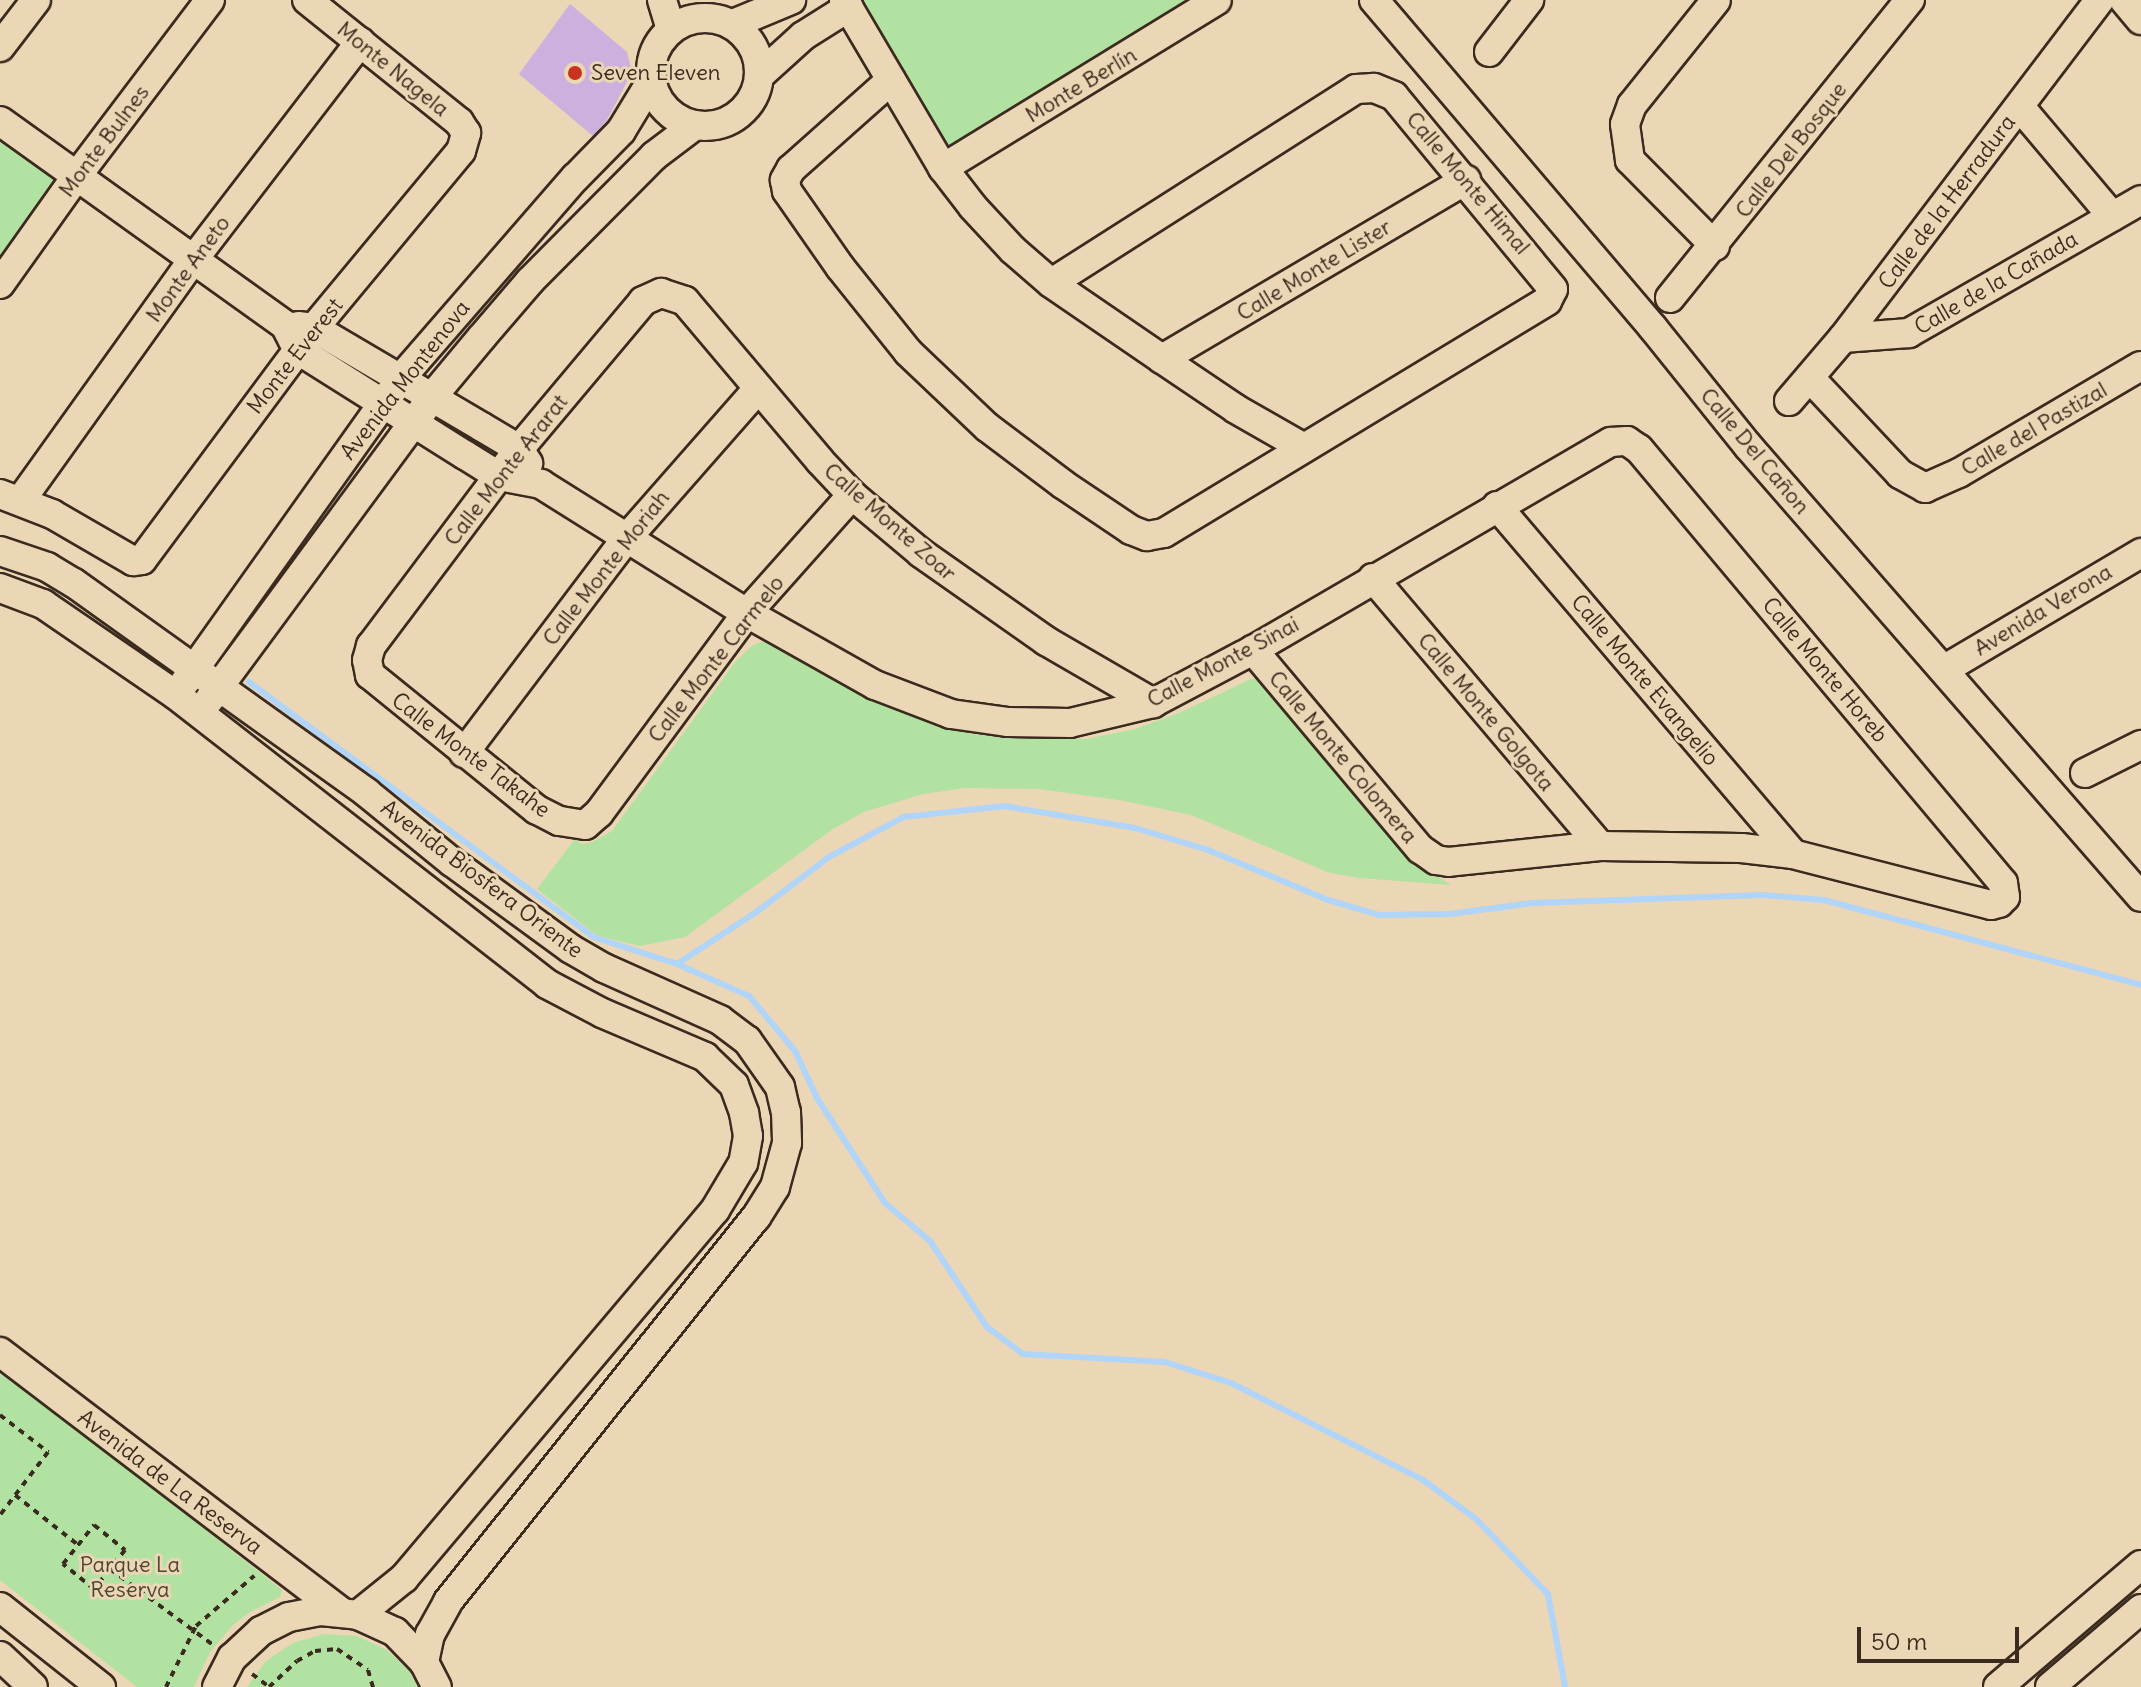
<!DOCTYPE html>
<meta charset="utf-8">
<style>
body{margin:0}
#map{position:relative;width:2141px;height:1687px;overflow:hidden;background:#ebd6b5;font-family:Delius,sans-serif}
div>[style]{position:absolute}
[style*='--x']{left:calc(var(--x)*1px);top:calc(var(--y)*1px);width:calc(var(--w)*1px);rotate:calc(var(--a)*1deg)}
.green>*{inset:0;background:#b2e2a2}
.stream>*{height:6px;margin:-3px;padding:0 3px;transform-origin:3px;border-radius:3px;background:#b0d5f9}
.building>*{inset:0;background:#cdb0dd}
.path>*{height:4px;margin-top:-2px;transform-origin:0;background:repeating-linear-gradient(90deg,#3b2a1e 0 6px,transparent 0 12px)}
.roads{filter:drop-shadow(2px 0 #3b2a1e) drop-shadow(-2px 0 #3b2a1e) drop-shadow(0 2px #3b2a1e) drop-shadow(0 -2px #3b2a1e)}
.minor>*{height:28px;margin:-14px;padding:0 14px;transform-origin:14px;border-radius:14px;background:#ebd6b5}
.minor>.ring{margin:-14px;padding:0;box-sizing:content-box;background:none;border:28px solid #ebd6b5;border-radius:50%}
.dots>*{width:22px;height:22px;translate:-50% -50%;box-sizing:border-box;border:4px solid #ebd6b5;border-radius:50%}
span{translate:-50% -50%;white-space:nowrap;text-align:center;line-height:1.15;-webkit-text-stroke:6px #ebd6b5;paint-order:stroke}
.street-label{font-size:22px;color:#3b2a1e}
.poi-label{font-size:22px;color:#3b2a1e}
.left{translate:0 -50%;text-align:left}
.park-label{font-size:22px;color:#4d4632}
.scale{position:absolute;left:1857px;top:1627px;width:162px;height:36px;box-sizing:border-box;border:4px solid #3b2a1e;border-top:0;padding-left:10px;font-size:24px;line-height:28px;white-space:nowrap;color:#3b2a1e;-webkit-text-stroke:6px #ebd6b5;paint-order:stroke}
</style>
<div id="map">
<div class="green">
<div style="clip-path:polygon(860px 0,1200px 0,957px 149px,948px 145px)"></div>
<div style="clip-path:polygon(0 130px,49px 164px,59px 181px,0 271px)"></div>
<div style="clip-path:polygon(764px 641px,774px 641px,915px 716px,973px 734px,1004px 738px,1086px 739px,1135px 729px,1179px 713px,1251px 679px,1262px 680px,1412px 860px,1451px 885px,1359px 878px,1330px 873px,1191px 815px,1119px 800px,1039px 789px,965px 788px,923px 794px,864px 812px,833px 829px,685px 937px,640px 946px,598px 936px,537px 889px,575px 839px,581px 844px,592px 842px,612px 831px,736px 661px,753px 645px)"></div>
<div style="clip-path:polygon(0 1368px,282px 1590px,280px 1597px,250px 1612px,233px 1625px,210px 1652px,194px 1687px,137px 1687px,0 1580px)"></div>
<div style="clip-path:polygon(324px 1634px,357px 1636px,387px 1650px,409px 1671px,418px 1687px,247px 1687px,266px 1661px,293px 1643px)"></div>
</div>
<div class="stream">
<div style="--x:249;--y:682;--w:428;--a:36.5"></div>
<div style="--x:593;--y:937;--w:88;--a:17.8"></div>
<div style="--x:677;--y:964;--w:79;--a:24"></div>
<div style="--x:749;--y:996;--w:72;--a:50.1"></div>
<div style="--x:795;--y:1051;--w:52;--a:64.9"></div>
<div style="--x:817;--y:1098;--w:125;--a:57.1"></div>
<div style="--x:885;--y:1203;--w:59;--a:40.2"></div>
<div style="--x:930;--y:1241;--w:103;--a:56.5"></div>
<div style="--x:987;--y:1327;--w:45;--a:36.9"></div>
<div style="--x:1023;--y:1354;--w:142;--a:3.2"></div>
<div style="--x:1165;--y:1362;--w:69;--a:17.7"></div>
<div style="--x:1231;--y:1383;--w:215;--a:26.8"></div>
<div style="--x:1423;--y:1480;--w:66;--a:36.3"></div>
<div style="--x:1476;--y:1519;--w:104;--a:46.2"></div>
<div style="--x:1548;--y:1594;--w:95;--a:79.6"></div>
<div style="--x:677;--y:964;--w:93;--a:-33.2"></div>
<div style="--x:755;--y:913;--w:93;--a:-37.1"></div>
<div style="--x:829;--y:857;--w:85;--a:-28.1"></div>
<div style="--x:904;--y:817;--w:101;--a:-6.3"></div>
<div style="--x:1004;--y:806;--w:133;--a:9.5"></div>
<div style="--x:1135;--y:828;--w:76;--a:16.8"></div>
<div style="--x:1208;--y:850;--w:130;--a:22.6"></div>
<div style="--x:1328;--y:900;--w:53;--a:16.4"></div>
<div style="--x:1379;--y:915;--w:71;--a:-0.8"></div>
<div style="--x:1450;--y:914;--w:83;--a:-7.6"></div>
<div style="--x:1532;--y:903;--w:230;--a:-2"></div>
<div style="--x:1762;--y:895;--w:62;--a:4.6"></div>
<div style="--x:1824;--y:900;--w:328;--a:15"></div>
</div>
<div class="building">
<div style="clip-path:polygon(570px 4px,627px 52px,632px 72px,607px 120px,593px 136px,519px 74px)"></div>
</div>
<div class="path">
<div style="--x:0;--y:1415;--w:61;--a:37.6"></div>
<div style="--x:48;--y:1452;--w:79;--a:127.3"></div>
<div style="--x:15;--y:1495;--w:80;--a:38.4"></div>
<div style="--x:94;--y:1525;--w:40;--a:39"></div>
<div style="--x:125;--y:1550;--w:50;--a:128.5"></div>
<div style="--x:94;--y:1589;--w:40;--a:-141"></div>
<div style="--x:63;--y:1564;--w:50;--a:-51.5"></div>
<div style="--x:110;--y:1569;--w:128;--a:36.4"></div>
<div style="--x:252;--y:1674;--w:21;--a:37"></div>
<div style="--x:269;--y:1687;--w:38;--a:-43"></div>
<div style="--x:297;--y:1661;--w:21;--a:-29"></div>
<div style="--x:315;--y:1651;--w:22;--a:-5"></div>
<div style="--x:337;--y:1649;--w:37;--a:34"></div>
<div style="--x:368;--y:1670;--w:18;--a:74"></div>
<div style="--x:166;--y:1687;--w:68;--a:-63.8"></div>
<div style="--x:196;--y:1626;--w:77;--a:-40.8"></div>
</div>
<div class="roads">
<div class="minor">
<div style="--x:662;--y:0;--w:31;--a:73"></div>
<div style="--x:844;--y:0;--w:195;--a:59.5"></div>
<div style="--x:943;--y:168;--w:49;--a:52.4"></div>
<div style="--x:973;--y:207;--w:59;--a:47.1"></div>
<div style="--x:1013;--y:250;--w:50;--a:41"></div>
<div style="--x:1051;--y:283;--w:135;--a:34.4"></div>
<div style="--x:1162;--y:359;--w:89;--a:34"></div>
<div style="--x:1236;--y:409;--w:78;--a:29.8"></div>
<div style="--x:1374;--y:0;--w:431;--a:49.6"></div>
<div style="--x:1653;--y:328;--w:151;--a:51.2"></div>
<div style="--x:1748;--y:446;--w:598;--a:48.93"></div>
<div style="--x:2124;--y:0;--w:26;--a:50"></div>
<div class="ring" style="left:651px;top:18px;width:80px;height:80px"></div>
<div style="--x:733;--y:24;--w:63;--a:-22.5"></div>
<div style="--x:0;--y:47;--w:59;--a:-52.5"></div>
<div style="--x:1489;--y:52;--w:66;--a:-52.4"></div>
<div style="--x:759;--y:76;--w:59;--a:-42.3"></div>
<div style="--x:803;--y:36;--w:54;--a:-32.2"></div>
<div style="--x:891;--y:80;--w:134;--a:138.3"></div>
<div style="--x:791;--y:169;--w:13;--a:119"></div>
<div style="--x:785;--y:180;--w:11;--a:80"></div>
<div style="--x:787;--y:191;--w:93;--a:55.1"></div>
<div style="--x:840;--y:267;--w:109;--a:51.3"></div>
<div style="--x:908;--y:352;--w:109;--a:43.5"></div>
<div style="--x:987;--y:427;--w:96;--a:37"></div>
<div style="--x:1064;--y:485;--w:81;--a:33.9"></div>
<div style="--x:1131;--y:530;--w:17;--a:21"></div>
<div style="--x:1147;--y:536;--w:17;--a:-10"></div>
<div style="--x:1164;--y:533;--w:448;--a:-31.2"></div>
<div style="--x:1547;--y:301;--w:13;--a:-63"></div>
<div style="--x:1553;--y:289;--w:250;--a:-129.5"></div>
<div style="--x:1394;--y:96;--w:22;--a:-158"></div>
<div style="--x:1374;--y:88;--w:18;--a:177"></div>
<div style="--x:1356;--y:89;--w:361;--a:147.5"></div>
<div style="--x:2020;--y:107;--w:143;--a:49.8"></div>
<div style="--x:0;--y:121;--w:350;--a:35.6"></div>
<div style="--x:285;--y:325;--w:28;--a:63"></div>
<div style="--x:298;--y:350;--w:197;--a:32.2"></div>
<div style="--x:465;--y:455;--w:40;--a:32"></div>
<div style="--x:499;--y:476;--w:43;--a:10.8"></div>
<div style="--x:541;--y:484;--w:243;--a:32.1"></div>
<div style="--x:747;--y:613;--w:147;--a:29.4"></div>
<div style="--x:875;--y:685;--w:81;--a:20.9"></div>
<div style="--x:951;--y:714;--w:58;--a:8"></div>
<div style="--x:1008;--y:722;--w:62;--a:0.9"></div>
<div style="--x:1070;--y:723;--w:85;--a:-13.5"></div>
<div style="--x:1153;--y:703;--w:113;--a:-27.9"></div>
<div style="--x:1253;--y:650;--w:414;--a:-30.2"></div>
<div style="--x:1611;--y:442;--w:16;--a:-4"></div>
<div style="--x:1627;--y:441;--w:14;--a:34"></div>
<div style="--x:1639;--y:449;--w:566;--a:50.01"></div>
<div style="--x:2003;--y:883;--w:14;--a:82"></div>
<div style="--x:2005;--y:897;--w:8;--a:135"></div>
<div style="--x:1999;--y:903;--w:8;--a:166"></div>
<div style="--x:1991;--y:905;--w:204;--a:-165.6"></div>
<div style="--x:1793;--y:854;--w:52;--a:-173.4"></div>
<div style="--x:1741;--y:848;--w:141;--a:-179.2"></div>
<div style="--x:1600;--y:846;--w:152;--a:174"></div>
<div style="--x:1449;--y:862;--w:13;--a:-171"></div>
<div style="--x:1436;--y:860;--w:19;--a:-145"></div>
<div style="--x:1420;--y:849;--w:260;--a:-130"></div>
<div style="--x:943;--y:168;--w:321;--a:-31.5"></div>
<div style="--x:1715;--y:246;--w:121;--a:-134.7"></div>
<div style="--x:1630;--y:160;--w:36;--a:-98"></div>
<div style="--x:1625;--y:124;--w:20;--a:-70"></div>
<div style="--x:1632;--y:105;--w:134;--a:-51.3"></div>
<div style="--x:0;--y:284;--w:131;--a:-54.6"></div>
<div style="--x:76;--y:177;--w:222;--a:-52.9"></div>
<div style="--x:1670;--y:298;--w:383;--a:-51.2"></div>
<div style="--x:298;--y:326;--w:16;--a:7"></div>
<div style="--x:314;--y:328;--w:195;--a:30.5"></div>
<div style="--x:482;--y:427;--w:43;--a:30.7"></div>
<div style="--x:519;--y:449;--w:17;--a:57"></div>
<div style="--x:1843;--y:338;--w:66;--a:-4.3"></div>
<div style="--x:1909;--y:333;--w:267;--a:-29.8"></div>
<div style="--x:1162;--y:359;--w:353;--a:-30.5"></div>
<div style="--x:1810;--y:378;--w:132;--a:46.8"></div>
<div style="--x:1900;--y:474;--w:29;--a:29"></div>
<div style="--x:1925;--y:488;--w:37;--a:-24"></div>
<div style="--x:1959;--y:473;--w:211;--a:-30.5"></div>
<div style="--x:1789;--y:401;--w:83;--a:-49.4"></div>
<div style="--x:1843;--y:338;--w:425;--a:-52.8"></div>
<div style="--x:0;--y:494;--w:56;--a:21"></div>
<div style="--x:52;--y:514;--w:94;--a:30.1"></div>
<div style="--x:133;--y:561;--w:9;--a:-6"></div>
<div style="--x:142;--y:560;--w:289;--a:-53.4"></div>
<div style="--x:314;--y:328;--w:230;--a:-50.3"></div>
<div style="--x:461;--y:151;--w:19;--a:-74"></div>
<div style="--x:466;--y:133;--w:13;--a:-122"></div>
<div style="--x:459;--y:122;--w:195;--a:-141.2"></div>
<div style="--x:852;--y:495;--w:158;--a:131.7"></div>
<div style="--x:747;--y:613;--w:249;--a:126.5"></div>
<div style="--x:599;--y:813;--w:18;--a:139"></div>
<div style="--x:585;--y:825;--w:26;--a:-171"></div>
<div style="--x:559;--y:821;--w:25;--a:-153"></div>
<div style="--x:537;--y:810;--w:215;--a:-141"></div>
<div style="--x:370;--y:675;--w:15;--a:-101"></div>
<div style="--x:367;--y:660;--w:15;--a:-74"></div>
<div style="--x:371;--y:646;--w:246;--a:-53.1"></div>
<div style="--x:519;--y:449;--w:193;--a:-50"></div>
<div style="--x:643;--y:301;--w:20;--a:-24"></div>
<div style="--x:661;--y:293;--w:25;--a:18"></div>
<div style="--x:685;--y:301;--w:209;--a:49.8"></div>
<div style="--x:820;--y:461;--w:47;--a:46.7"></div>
<div style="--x:852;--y:495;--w:90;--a:40"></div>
<div style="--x:921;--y:553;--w:153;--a:35.1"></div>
<div style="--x:1046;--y:641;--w:124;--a:30.1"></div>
<div style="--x:21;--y:500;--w:295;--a:-54.4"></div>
<div style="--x:193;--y:260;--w:275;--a:-52.5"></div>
<div style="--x:1497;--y:506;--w:457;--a:49.6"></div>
<div style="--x:0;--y:551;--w:50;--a:18.8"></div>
<div style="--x:47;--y:567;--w:31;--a:31"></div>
<div style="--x:74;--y:583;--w:360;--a:35.6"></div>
<div style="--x:367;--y:793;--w:109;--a:39.1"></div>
<div style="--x:452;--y:862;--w:147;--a:36.2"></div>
<div style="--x:571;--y:949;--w:38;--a:30"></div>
<div style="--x:604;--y:968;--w:127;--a:24.1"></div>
<div style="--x:720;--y:1020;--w:34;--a:37"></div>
<div style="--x:747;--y:1040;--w:57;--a:54.9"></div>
<div style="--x:780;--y:1087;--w:26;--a:77"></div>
<div style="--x:786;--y:1112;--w:31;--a:88"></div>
<div style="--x:787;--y:1143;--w:46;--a:105.3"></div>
<div style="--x:775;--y:1187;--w:36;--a:122"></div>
<div style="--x:756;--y:1217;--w:493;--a:128.7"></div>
<div style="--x:448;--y:1602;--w:37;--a:119"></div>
<div style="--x:430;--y:1634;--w:29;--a:102"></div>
<div style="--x:1373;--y:578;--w:351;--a:49.7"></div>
<div style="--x:0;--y:588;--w:46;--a:20.4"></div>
<div style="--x:43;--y:604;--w:161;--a:34.4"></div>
<div style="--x:176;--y:695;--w:470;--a:37.9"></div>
<div style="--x:547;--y:984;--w:62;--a:27.8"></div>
<div style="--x:602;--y:1013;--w:112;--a:23.1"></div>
<div style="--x:705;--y:1057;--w:40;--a:44"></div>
<div style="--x:734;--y:1085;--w:30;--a:70"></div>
<div style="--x:744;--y:1113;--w:23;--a:80"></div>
<div style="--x:748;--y:1136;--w:27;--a:100"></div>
<div style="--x:743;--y:1163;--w:55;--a:120.8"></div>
<div style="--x:715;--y:1210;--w:482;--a:130.2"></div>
<div style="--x:404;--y:1578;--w:59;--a:141.2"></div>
<div style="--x:1945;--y:669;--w:228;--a:-30.6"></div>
<div style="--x:185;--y:682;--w:372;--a:-54.6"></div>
<div style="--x:400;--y:379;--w:267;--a:-49"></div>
<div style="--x:575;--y:178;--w:66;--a:-45.6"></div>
<div style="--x:621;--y:131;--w:60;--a:-58.7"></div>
<div style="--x:209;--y:700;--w:376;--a:-53.6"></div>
<div style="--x:432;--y:397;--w:78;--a:-50.2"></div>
<div style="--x:482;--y:337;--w:74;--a:-49.4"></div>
<div style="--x:530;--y:281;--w:176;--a:-45.2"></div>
<div style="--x:654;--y:156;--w:51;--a:-37.1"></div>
<div style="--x:464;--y:753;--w:268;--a:-52.9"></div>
<div style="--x:626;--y:539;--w:198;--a:-48.7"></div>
<div style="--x:2085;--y:773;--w:63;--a:-26.6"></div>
<div style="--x:0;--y:1352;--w:427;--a:37.3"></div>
<div style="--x:0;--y:1607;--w:129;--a:38.4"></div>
<div style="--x:0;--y:1656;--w:45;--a:43.2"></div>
<div style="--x:217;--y:1687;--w:33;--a:-63"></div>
<div style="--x:232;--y:1658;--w:40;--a:-43"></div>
<div style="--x:261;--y:1631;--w:31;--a:-27"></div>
<div style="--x:289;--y:1617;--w:33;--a:-11"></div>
<div style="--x:321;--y:1611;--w:37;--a:6"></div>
<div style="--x:358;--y:1615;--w:41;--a:24.7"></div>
<div style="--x:395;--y:1632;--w:42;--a:46"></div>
<div style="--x:424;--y:1662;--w:28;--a:63"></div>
<div style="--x:1998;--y:1687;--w:188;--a:-40.5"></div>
<div style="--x:2050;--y:1687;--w:120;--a:-40.6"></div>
</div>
</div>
<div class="dots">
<div style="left:575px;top:73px;background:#c8321e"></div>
</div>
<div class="street-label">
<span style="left:393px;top:69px;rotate:39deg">Monte Nagela</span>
<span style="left:1081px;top:85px;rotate:-31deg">Monte Berlín</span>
<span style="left:104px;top:141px;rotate:-53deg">Monte Bulnes</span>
<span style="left:1791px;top:150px;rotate:-52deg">Calle Del Bosque</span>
<span style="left:1468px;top:183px;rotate:50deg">Calle Monte Himal</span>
<span style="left:1947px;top:202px;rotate:-53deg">Calle de la Herradura</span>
<span style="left:188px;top:269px;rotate:-54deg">Monte Aneto</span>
<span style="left:1314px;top:270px;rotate:-31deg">Calle Monte Lister</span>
<span style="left:1996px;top:283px;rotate:-30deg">Calle de la Cañada</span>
<span style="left:295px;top:356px;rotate:-52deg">Monte Everest</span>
<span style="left:405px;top:380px;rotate:-52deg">Avenida Montenova</span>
<span style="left:2034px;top:429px;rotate:-30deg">Calle del Pastizal</span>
<span style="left:1755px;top:451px;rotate:50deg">Calle Del Cañon</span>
<span style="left:506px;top:470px;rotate:-52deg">Calle Monte Ararat</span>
<span style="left:890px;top:522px;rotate:41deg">Calle Monte Zoar</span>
<span style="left:606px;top:568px;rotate:-52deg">Calle Monte Moriah</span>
<span style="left:2043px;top:610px;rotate:-31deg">Avenida Verona</span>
<span style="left:716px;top:659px;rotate:-52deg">Calle Monte Carmelo</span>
<span style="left:1223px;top:662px;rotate:-28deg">Calle Monte Sinai</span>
<span style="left:1825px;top:670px;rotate:50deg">Calle Monte Horeb</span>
<span style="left:1645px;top:680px;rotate:50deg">Calle Monte Evangelio</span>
<span style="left:1486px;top:712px;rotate:50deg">Calle Monte Golgota</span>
<span style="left:471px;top:755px;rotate:37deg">Calle Monte Takahe</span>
<span style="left:1343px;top:757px;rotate:50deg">Calle Monte Colomera</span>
<span style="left:482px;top:879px;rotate:37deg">Avenida Biosfera Oriente</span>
<span style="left:170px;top:1482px;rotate:37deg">Avenida de La Reserva</span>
</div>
<div class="poi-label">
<span class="left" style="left:591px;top:73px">Seven Eleven</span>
</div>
<div class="park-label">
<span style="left:130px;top:1577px">Parque La<br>Reserva</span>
</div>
<div class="scale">50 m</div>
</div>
